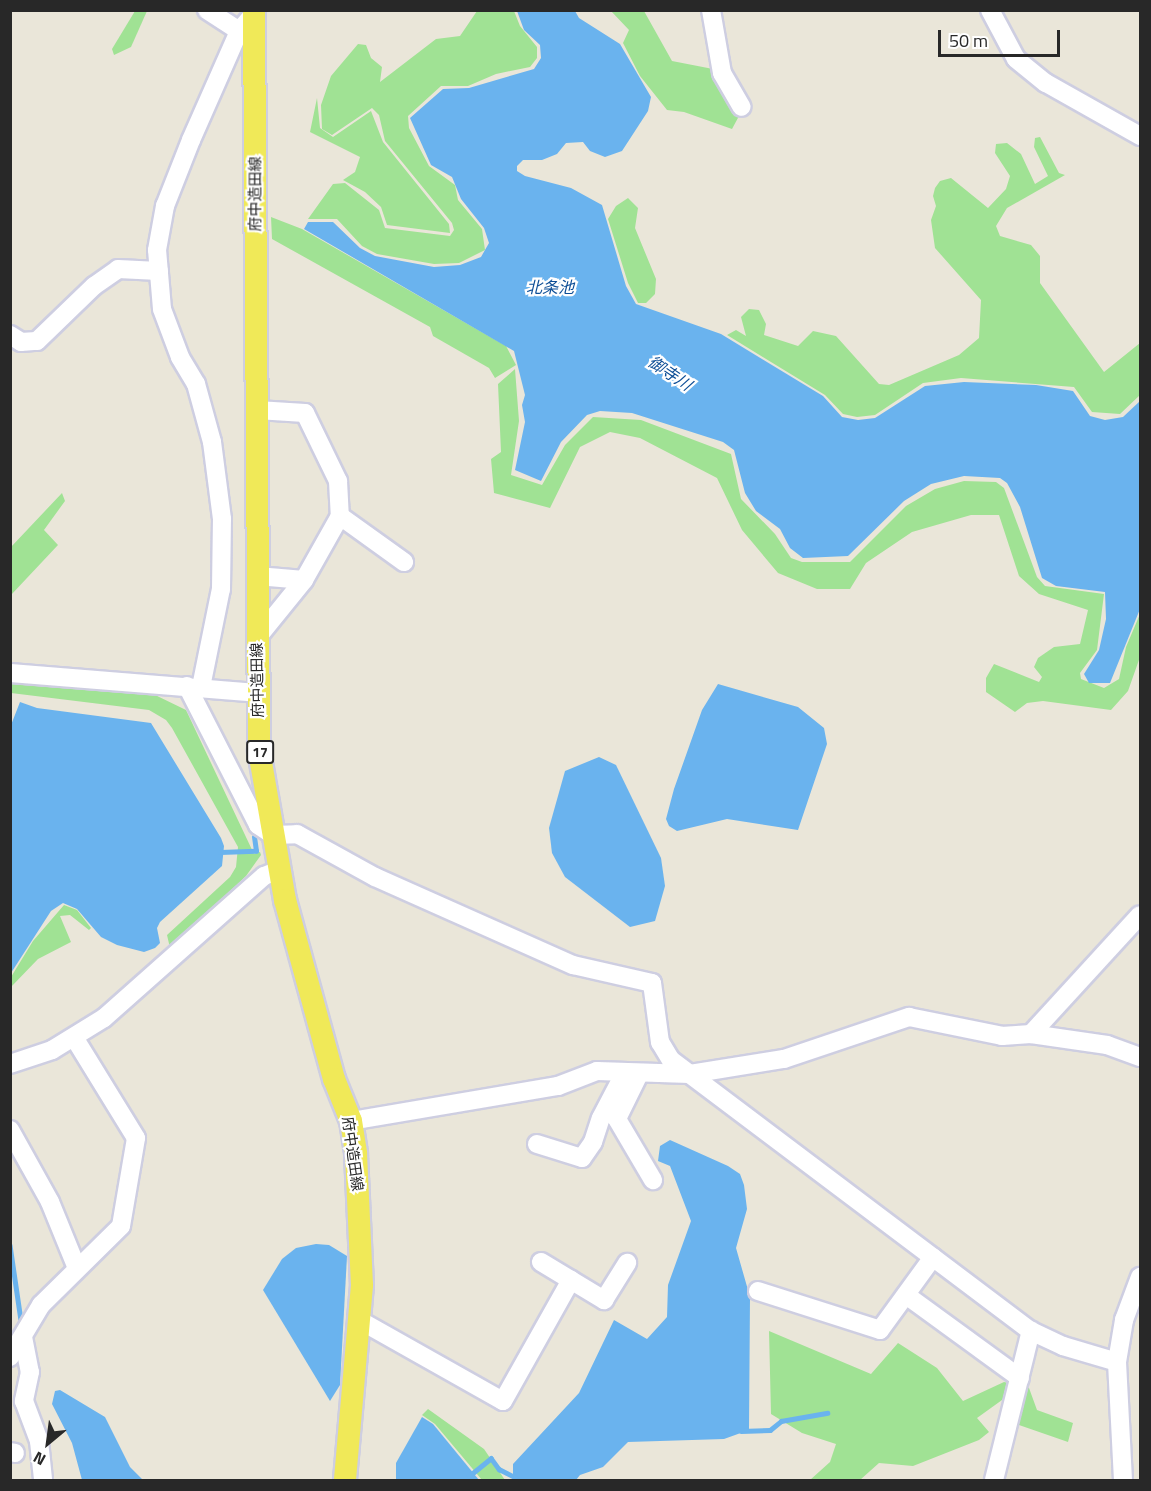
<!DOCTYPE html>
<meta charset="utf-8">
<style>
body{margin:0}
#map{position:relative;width:1151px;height:1491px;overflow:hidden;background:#eae6d9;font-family:"Titillium Web","Noto Sans JP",sans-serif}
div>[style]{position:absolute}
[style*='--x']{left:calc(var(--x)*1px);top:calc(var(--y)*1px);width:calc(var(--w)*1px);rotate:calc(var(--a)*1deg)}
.green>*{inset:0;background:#a0e294}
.water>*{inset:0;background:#6ab3ee}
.stream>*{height:4.5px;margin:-2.25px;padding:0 2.25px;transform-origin:2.25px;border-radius:2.25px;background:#6ab3ee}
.roads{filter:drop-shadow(2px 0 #cecee1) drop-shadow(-2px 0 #cecee1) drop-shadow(0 2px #cecee1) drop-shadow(0 -2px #cecee1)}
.minor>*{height:18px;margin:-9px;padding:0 9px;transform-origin:9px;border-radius:9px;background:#fff}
.major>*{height:22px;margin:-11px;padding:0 11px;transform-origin:11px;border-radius:11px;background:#f0e958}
span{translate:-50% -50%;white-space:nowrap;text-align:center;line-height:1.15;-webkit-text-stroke:4.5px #fff;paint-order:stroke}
.shield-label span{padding:2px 4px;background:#fff;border:2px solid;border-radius:4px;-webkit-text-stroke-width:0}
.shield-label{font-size:14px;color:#282828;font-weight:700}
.street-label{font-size:15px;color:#282828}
.water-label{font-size:16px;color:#0d4e96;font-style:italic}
.frame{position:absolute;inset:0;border:12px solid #282828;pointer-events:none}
.north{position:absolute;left:18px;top:1413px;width:60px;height:60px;-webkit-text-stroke:4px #fff;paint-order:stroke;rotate:209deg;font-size:16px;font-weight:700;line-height:24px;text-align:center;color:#282828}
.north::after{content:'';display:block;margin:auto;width:21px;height:27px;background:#282828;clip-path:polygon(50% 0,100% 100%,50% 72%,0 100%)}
.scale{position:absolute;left:938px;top:30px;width:122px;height:27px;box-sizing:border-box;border:3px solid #282828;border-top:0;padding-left:8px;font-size:18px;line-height:21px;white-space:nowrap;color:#282828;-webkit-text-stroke:4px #fff;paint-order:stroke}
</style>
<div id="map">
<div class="green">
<div style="clip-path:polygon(135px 11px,147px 11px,131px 47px,114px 55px,112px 49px)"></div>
<div style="clip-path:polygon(477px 11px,514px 11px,520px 26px,537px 47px,537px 58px,530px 67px,496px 74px,468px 86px,441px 86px,408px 116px,409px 128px,429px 166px,455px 185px,458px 200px,482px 229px,485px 250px,459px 263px,434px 264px,377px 254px,362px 246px,337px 219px,308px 219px,333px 184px,345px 183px,379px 210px,385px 228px,450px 236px,454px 230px,452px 223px,385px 141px,379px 115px,372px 108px,332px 135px,322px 129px,321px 105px,331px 76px,358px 44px,366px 45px,371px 58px,382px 67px,380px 82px,436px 39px,460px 36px)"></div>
<div style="clip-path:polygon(611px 11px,644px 11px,672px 61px,713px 69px,739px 116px,732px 129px,684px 112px,667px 110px,640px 76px,623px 43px,629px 30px)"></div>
<div style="clip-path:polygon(317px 98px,320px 128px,333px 137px,371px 111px,383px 142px,449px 224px,450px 233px,387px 225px,381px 207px,365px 192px,343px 180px,355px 172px,360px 157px,310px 132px)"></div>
<div style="clip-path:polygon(1040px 137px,1059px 173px,1065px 175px,1007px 208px,996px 226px,1000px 236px,1031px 245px,1040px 256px,1040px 283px,1104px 372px,1140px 343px,1140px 395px,1120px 414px,1092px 412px,1074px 387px,961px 378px,923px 383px,875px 415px,857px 417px,843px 414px,825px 395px,727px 335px,736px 330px,746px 336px,741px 317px,749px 309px,759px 310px,766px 324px,764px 335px,798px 346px,813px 331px,836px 336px,879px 384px,889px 385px,959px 355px,979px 338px,981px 300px,935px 248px,931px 220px,936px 206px,933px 196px,935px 188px,940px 181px,951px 178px,988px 208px,1006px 189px,1010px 176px,995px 153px,996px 144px,1007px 143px,1021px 154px,1035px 184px,1048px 176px,1034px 147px,1035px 138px)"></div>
<div style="clip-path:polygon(628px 198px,638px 208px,635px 228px,656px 279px,655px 294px,646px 303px,638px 303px,628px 283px,608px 219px,616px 206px)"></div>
<div style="clip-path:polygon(271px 217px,302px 229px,506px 346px,516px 365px,495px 378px,489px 368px,433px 336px,430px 327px,272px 239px)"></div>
<div style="clip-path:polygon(515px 369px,519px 421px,511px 475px,542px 485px,565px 445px,593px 417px,641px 420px,731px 454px,741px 499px,775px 534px,791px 558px,802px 562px,850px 562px,906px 506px,935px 489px,964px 481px,996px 482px,1004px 488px,1037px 577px,1045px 586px,1104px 594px,1097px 650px,1080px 673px,1081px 679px,1104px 688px,1119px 679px,1126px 647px,1140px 614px,1140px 657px,1128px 691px,1111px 710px,1043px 701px,1027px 703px,1015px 712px,986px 692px,986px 678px,994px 664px,1039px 682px,1042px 677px,1034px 667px,1038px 658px,1054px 647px,1080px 644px,1088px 610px,1039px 594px,1019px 576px,999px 515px,971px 515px,912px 532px,866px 563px,850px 589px,817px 589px,778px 573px,742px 530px,717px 478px,640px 438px,610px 432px,580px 447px,550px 508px,494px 493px,491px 459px,501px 452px,498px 384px)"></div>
<div style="clip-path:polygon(62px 493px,65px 501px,44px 530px,58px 545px,11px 595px,11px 547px)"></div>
<div style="clip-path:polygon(10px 683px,151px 693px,186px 710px,254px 854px,260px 852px,261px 855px,246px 876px,170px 948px,167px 935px,230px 877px,236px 867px,238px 847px,172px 728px,166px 720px,149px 710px,11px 693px)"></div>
<div style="clip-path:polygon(64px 905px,77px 910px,91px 928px,89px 930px,70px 915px,60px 916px,71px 942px,38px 959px,11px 987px,11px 977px,33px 941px)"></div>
<div style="clip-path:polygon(769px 1331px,871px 1374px,898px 1343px,937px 1368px,963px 1401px,1004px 1382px,1029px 1388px,1037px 1410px,1073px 1423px,1068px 1442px,1019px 1425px,1009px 1395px,977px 1418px,989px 1432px,979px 1440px,913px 1466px,879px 1463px,860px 1480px,810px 1480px,830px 1462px,836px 1444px,802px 1433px,771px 1414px)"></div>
<div style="clip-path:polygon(428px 1409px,484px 1449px,505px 1480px,482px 1480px,435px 1424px,422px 1415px)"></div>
</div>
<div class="water">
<div style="clip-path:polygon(517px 11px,575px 11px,579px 18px,620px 44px,651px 97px,648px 111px,622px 151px,605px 157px,590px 151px,583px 142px,566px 143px,557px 154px,542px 160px,523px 160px,517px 166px,517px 171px,525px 176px,571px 188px,602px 205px,626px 286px,636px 304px,721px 334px,823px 396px,842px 417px,858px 420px,875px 418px,925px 386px,964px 382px,1036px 385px,1073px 391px,1090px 416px,1105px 420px,1123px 417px,1140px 401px,1140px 609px,1110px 683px,1089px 683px,1084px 674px,1099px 650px,1106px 619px,1105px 592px,1056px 586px,1042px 578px,1020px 507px,1007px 483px,1000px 478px,964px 476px,931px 484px,904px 501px,848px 556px,803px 558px,790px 548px,780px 529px,756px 511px,745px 493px,734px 450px,723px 442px,632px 413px,600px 411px,587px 415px,561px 442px,541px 481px,515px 470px,525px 422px,522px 405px,525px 395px,514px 351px,304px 229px,308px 222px,333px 222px,360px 248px,375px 256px,434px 267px,460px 265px,481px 257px,489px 243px,484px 228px,461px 199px,452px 177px,431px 165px,410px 118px,443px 89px,469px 88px,534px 69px,541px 58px,540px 45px,524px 30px)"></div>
<div style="clip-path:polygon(718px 684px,798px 707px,824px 728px,827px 744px,798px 830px,727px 819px,677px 831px,669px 826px,666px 819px,674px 789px,702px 710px)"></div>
<div style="clip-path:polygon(20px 702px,37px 708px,151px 723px,221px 838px,224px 846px,222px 866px,160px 922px,157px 928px,160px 943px,155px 948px,144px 952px,117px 945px,101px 937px,77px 909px,63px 903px,51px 911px,11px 973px,11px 725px)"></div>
<div style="clip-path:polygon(599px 757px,616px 765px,661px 858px,665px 886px,655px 921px,630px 927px,565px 877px,552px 853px,549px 828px,565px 771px)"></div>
<div style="clip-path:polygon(670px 1140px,728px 1166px,740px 1174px,744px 1185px,747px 1209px,736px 1248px,750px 1297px,749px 1430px,724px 1439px,628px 1442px,603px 1467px,580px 1475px,576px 1480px,513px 1480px,513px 1464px,579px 1393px,614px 1320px,647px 1339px,667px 1317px,668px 1285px,691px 1221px,670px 1166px,658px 1161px,660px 1146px)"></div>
<div style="clip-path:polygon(316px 1244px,329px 1245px,347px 1256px,340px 1385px,330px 1401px,263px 1290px,282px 1259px,296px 1248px)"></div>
<div style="clip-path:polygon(60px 1390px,105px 1417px,130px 1467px,143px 1480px,82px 1480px,72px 1443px,52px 1404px,55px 1391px)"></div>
<div style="clip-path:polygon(422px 1417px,433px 1424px,479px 1480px,396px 1480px,396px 1463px)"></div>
</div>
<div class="stream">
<div style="--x:220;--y:852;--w:36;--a:-2"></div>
<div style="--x:256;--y:851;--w:14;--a:-98"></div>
<div style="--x:10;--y:1245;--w:76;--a:81.7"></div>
<div style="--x:741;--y:1431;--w:29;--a:-2"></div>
<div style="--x:770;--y:1430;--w:14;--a:-39"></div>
<div style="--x:781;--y:1421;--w:47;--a:-9.9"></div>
<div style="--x:469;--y:1476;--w:28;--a:-39"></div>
<div style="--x:491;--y:1458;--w:14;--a:54"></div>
<div style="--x:499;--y:1469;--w:18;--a:27"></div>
</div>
<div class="roads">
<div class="minor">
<div style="--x:207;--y:10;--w:38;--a:33"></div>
<div style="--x:711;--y:10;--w:64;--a:80.1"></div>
<div style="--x:722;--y:73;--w:39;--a:60"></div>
<div style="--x:990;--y:10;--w:55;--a:62"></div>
<div style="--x:1016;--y:59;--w:38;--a:39"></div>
<div style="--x:1046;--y:83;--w:108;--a:29.4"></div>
<div style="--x:10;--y:335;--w:13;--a:32"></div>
<div style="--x:21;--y:342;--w:16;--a:-4"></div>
<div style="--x:37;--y:341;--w:79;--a:-44"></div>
<div style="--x:94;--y:286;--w:29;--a:-35"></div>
<div style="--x:118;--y:269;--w:41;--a:2.8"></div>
<div style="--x:257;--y:410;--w:48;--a:3.6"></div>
<div style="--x:305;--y:413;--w:76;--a:64.1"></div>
<div style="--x:338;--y:481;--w:35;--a:87"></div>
<div style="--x:340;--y:516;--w:73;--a:119.4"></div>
<div style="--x:340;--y:516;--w:79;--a:35.7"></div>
<div style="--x:257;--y:638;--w:75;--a:-51"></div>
<div style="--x:304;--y:580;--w:47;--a:-175.1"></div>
<div style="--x:10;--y:673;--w:248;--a:4.6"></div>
<div style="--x:187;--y:686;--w:156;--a:62.9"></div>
<div style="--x:258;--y:825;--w:18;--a:34"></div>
<div style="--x:273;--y:835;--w:24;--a:-2"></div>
<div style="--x:297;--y:834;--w:89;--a:28.9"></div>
<div style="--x:375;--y:877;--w:217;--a:24"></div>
<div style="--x:573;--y:965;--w:81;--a:12.8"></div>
<div style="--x:652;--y:983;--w:60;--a:82.3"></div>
<div style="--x:660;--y:1042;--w:21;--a:59"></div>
<div style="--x:671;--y:1060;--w:451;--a:37"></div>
<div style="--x:1031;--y:1331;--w:35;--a:25"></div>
<div style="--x:1063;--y:1346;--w:56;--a:16.5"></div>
<div style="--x:1117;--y:1362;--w:118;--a:87.1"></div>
<div style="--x:201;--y:687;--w:100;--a:-78.5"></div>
<div style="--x:221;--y:589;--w:70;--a:-89.2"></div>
<div style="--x:222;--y:519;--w:78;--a:-97.4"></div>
<div style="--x:212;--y:442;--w:60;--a:-105.4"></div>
<div style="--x:196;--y:384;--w:31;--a:-121"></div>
<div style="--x:180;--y:357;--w:51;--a:-110.6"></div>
<div style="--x:162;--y:309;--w:59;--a:-94.8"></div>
<div style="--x:157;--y:250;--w:45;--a:-79.7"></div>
<div style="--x:165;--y:206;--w:71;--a:-68.5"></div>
<div style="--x:191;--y:140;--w:119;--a:-66.2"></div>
<div style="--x:239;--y:31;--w:23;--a:-49"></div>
<div style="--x:1031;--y:1034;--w:77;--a:8.2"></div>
<div style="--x:1107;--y:1045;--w:35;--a:20"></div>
<div style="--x:10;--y:1064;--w:44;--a:-18.4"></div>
<div style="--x:52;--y:1050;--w:61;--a:-31.6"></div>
<div style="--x:104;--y:1018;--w:214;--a:-41.6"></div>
<div style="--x:264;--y:876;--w:16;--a:-22"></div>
<div style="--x:639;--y:1074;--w:50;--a:116.1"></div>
<div style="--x:617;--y:1119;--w:71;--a:59.5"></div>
<div style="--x:351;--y:1121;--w:210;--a:-9.6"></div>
<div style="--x:558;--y:1086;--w:42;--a:-21"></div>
<div style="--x:597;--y:1071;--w:93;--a:1.8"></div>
<div style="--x:690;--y:1074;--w:95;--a:-9.1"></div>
<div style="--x:784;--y:1059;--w:132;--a:-18.6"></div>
<div style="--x:909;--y:1017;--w:95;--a:11.5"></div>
<div style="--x:1002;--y:1036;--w:29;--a:-4"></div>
<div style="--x:1031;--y:1034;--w:161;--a:-47.5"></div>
<div style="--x:10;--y:1130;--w:82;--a:60.9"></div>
<div style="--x:50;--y:1202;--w:71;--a:67.8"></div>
<div style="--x:537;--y:1144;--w:47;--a:17.3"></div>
<div style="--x:582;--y:1158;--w:19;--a:-55"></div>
<div style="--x:593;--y:1142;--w:25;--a:-72"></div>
<div style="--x:601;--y:1118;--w:50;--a:-62.4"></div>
<div style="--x:541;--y:1262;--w:74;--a:31.1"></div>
<div style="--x:604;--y:1300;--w:44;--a:-58.1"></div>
<div style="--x:758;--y:1291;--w:128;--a:17.7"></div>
<div style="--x:880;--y:1330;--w:90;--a:-54"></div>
<div style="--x:906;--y:1295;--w:141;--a:36.1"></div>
<div style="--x:359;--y:1320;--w:165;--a:29.4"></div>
<div style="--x:503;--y:1401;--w:139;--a:-60.7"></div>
<div style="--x:23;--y:1337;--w:36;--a:79"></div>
<div style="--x:30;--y:1372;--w:30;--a:102"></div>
<div style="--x:24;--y:1401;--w:43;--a:69.4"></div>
<div style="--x:39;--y:1441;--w:39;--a:84"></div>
<div style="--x:10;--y:1357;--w:61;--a:-59.2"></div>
<div style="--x:41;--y:1305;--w:112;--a:-44.6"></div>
<div style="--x:121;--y:1226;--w:89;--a:-80.3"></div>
<div style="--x:136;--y:1138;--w:116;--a:-121.6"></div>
<div style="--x:1117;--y:1362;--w:43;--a:-80.5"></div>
<div style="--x:1124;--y:1320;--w:46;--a:-69.6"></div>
<div style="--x:10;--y:1452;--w:5;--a:11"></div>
<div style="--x:994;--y:1480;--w:154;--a:-76.1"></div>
</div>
<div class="major">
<div style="--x:254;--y:10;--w:741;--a:89.61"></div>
<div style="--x:259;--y:751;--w:151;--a:80.1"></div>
<div style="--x:285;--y:900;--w:186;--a:74.7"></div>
<div style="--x:334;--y:1079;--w:45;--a:68"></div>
<div style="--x:351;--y:1121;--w:33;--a:81"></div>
<div style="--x:356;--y:1154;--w:131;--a:87.4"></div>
<div style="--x:362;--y:1285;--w:196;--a:95"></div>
</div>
</div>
<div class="shield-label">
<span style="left:260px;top:752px">17</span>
</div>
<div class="street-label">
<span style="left:255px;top:194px;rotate:-90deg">府中造田線</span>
<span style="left:257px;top:680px;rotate:-91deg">府中造田線</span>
<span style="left:353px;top:1154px;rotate:82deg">府中造田線</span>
</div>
<div class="water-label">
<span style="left:550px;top:287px">北条池</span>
<span style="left:670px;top:373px;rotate:34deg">御寺川</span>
</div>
<div class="frame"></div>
<div class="north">N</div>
<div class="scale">50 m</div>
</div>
